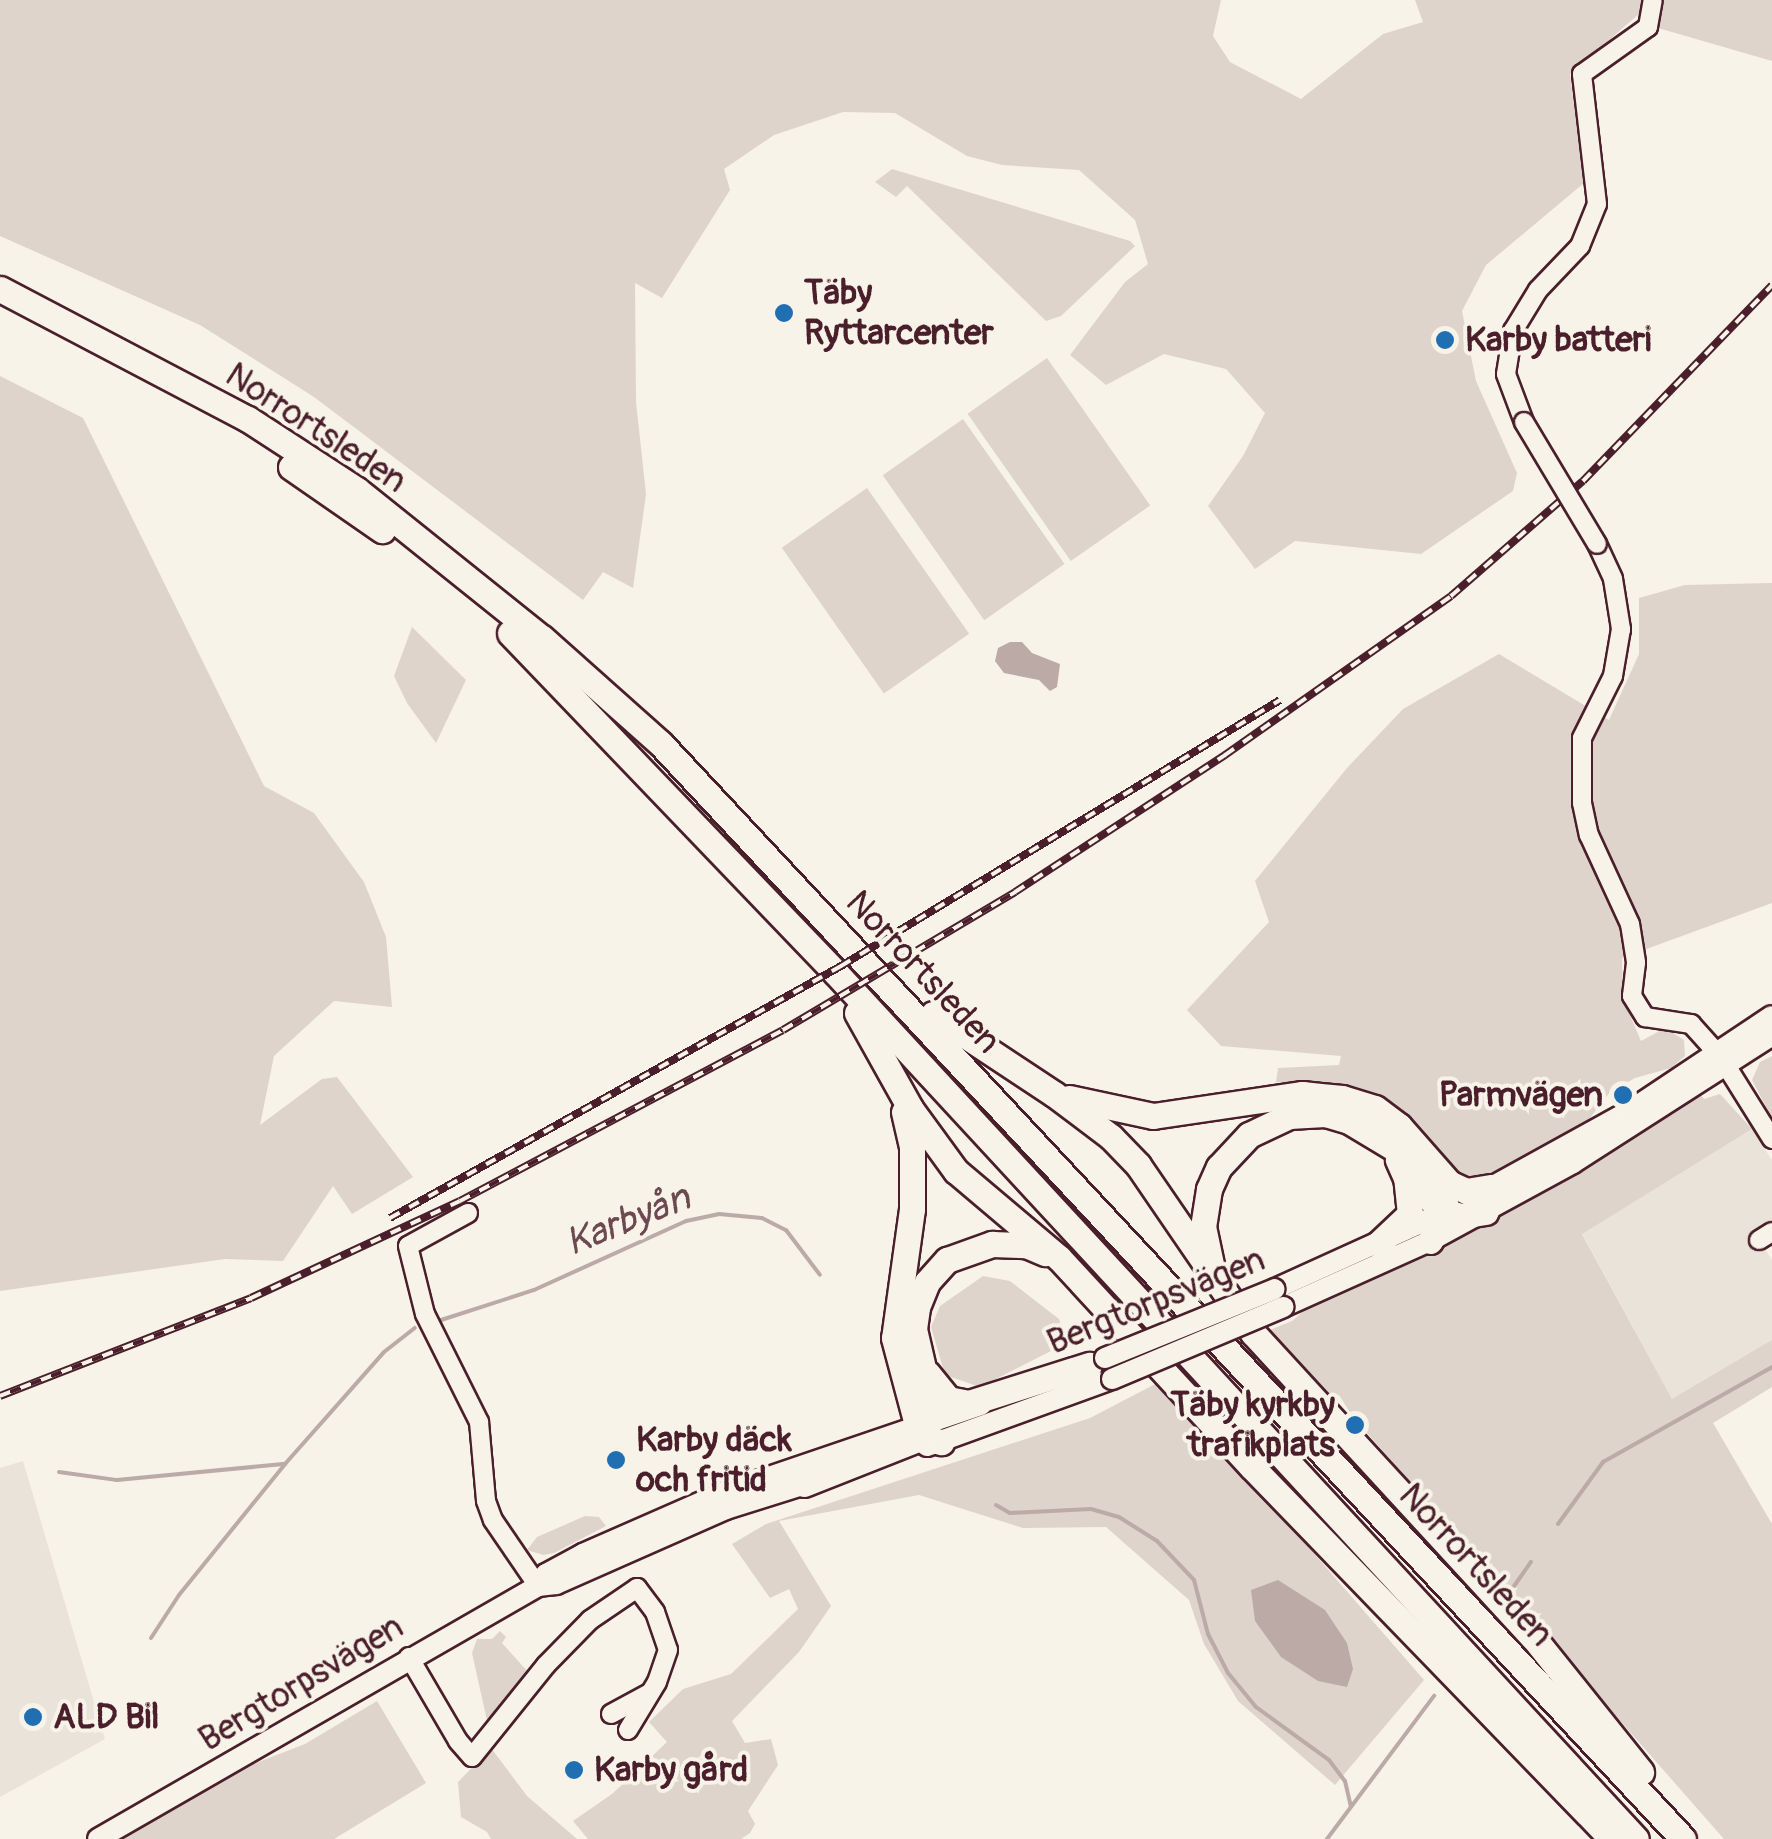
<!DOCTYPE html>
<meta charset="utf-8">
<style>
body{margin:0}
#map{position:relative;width:1772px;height:1839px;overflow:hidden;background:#f7f3e8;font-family:Pangolin,sans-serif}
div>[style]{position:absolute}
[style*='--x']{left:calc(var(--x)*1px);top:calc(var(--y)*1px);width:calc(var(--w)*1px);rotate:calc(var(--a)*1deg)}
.built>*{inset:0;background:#eae3da}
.green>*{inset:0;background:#ded4cc;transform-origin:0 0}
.water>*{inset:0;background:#bcaaa7}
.stream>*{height:4px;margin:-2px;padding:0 2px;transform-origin:2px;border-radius:2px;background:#bcaaa7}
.roads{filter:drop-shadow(2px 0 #4a1f2b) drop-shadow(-2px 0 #4a1f2b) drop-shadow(0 2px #4a1f2b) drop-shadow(0 -2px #4a1f2b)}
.minor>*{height:18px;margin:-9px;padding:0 9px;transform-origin:9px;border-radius:9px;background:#f7f3e8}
.major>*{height:20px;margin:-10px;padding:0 10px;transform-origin:10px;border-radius:10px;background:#f7f3e8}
.highway>*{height:25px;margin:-12.5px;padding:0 12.5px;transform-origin:12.5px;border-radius:12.5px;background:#f7f3e8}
.rail>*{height:8px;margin-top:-4px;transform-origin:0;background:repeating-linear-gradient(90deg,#f7f3e8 0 11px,#4a1f2b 0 22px);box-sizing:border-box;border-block:2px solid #4a1f2b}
.bridges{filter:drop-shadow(2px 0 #4a1f2b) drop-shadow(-2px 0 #4a1f2b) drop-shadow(0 2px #4a1f2b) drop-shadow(0 -2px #4a1f2b)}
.minor-bridge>*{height:18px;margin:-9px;padding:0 9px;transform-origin:9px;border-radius:9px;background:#f7f3e8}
.major-bridge>*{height:20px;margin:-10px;padding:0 10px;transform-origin:10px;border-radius:10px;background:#f7f3e8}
.dots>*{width:28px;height:28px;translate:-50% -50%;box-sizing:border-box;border:5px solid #f7f3e8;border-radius:50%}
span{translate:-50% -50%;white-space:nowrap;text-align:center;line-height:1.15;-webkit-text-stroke:8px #f7f3e8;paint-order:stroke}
.poi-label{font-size:35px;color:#4a1f2b;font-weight:700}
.left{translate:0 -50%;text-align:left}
.right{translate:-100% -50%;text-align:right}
.street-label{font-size:35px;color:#4a1f2b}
.water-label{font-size:38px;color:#6c4950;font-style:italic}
</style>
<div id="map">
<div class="built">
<div style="clip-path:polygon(1752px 1129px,1772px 1160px,1772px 1221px,1753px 1231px,1772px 1260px,1772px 1341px,1673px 1401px,1582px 1233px)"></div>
<div style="clip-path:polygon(23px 1461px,105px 1739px,0 1797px,0 1468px)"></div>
</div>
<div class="green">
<div style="clip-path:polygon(0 0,1221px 0,1213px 36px,1230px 62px,1301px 99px,1383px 34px,1423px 22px,1415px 0,1772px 0,1772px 61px,1658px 28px,1640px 13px,1570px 74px,1584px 183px,1486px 265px,1462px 311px,1476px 381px,1517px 473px,1513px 491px,1421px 554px,1295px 541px,1255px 569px,1208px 506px,1243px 456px,1265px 413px,1226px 369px,1164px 354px,1106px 385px,1070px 355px,1125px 282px,1148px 264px,1135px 220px,1079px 170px,1002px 165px,967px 156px,895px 113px,843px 112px,774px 135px,724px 169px,730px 190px,662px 298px,635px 283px,636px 402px,646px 494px,633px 588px,603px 572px,583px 600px,314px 397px,200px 325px,0 236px)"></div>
<div style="clip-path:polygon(892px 169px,1130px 241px,1135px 246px,1061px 316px,1046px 321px,907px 186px,896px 197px,875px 182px)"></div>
<div style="left:1047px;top:358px;width:180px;height:97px;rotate:55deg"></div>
<div style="clip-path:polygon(0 376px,83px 418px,264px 786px,314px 813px,364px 882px,386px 937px,392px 1007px,334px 1001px,274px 1056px,260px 1125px,322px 1079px,337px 1077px,413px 1177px,352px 1214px,333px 1186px,283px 1261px,225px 1259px,0 1291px)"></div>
<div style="left:963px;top:419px;width:177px;height:98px;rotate:55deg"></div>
<div style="left:867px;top:488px;width:178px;height:104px;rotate:55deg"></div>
<div style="clip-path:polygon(1772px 583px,1772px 903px,1622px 958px,1623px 999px,1641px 1041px,1665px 1028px,1684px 1040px,1685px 1056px,1671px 1068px,1635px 1078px,1610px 1092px,1583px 1127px,1469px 1184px,1350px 1092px,1322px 1083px,1276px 1082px,1278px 1068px,1339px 1065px,1341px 1056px,1221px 1046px,1187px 1010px,1269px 922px,1255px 881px,1347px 768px,1403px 709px,1499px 654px,1609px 720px,1639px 654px,1639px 598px,1685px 585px)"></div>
<div style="clip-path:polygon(412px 627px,466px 680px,436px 743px,407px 703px,394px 676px)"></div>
<div style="clip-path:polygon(1772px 1056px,1772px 1118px,1752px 1080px,1760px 1062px)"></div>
<div style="clip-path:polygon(1700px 1094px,1704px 1099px,1720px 1094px,1752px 1129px,1582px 1234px,1672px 1399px,1772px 1340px,1772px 1387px,1713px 1423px,1772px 1524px,1772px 1839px,1724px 1839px,1353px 1417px,1339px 1395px,1326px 1396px,1260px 1334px,1292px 1321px,1314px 1302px,1511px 1205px)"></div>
<div style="clip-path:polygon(983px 1276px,1010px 1281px,1059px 1319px,1066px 1339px,1059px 1347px,980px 1387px,945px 1375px,931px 1327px,940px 1306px)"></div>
<div style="clip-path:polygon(1163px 1380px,1424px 1680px,1335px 1785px,1238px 1701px,1204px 1644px,1189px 1600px,1106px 1527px,1023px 1528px,919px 1495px,779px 1521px,831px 1606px,799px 1652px,732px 1721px,745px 1743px,771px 1739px,778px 1765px,748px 1811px,755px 1824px,750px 1833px,741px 1839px,588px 1839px,573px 1821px,612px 1794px,667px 1742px,649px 1722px,683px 1689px,731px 1674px,798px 1609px,789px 1589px,770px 1598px,732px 1544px,766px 1524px,1090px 1418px)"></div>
<div style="clip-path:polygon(585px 1516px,599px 1517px,606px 1526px,554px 1553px,543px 1555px,527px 1550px,537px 1537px)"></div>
<div style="clip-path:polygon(500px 1631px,506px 1637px,502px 1643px,529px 1673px,488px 1725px,472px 1653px,477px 1639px,492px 1639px)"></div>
<div style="clip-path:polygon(377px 1701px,426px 1783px,334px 1839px,120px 1839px,243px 1768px,305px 1744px)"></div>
<div style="clip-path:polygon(491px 1748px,527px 1796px,577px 1839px,491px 1839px,487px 1832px,461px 1817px,458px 1782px)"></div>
</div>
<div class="water">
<div style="clip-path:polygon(1010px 642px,1022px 642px,1032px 653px,1060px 664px,1057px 687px,1050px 691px,1039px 680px,1004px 673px,995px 661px,998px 648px)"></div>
<div style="clip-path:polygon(1278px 1580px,1325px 1610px,1347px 1643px,1353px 1669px,1347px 1687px,1318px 1681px,1281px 1657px,1255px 1621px,1251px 1590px)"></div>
</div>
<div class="stream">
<div style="--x:438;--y:1321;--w:101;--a:-17.9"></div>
<div style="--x:534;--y:1290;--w:167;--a:-24.4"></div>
<div style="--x:686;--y:1221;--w:34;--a:-12"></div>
<div style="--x:719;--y:1214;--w:43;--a:5.3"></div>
<div style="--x:762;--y:1218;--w:27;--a:27"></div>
<div style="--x:786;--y:1230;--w:56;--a:52.9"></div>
<div style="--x:59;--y:1472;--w:59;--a:7.9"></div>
<div style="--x:117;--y:1480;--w:167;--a:-5.5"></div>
<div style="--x:996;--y:1505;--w:16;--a:30"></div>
<div style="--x:1010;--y:1513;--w:81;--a:-2.8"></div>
<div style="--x:1091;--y:1509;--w:29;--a:16"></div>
<div style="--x:1119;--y:1517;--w:45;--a:32.3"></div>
<div style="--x:1157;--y:1541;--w:54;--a:46.5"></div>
<div style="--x:1194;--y:1580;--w:56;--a:75.5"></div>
<div style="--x:1208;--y:1634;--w:44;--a:62.9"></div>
<div style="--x:1228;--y:1673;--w:44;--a:50.5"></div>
<div style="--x:1256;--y:1707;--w:90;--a:36"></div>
<div style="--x:1329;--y:1760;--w:26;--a:53"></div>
<div style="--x:1345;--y:1781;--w:26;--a:77"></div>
<div style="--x:1558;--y:1524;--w:77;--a:-54"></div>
<div style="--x:1603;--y:1462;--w:194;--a:-29.3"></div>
<div style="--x:1512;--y:1589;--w:33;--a:-55"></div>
<div style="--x:151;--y:1638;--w:51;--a:-56.9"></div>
<div style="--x:179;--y:1595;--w:169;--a:-51"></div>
<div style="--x:285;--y:1464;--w:149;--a:-48.5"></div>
<div style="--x:384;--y:1352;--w:39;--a:-38"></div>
<div style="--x:1327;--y:1839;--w:179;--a:-53.2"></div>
</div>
<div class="roads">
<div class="minor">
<div style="--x:1524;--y:422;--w:51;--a:-110.6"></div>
<div style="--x:1506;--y:374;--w:44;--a:-80.8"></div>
<div style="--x:1513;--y:331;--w:48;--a:-58.6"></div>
<div style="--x:1538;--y:290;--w:61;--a:-46.3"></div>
<div style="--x:1580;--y:246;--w:45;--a:-68"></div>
<div style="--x:1597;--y:204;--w:131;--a:-96.6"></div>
<div style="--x:1582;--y:74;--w:81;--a:-35.5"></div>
<div style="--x:1648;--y:27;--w:27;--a:-80"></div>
<div style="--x:1597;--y:544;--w:38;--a:65"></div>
<div style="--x:1613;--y:579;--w:51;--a:80.9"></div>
<div style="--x:1621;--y:629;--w:48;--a:99.7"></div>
<div style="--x:1613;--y:676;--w:69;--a:116.6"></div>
<div style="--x:1582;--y:738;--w:65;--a:90"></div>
<div style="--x:1582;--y:803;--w:33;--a:78"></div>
<div style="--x:1589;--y:835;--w:98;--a:65.3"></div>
<div style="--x:1630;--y:924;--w:39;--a:81"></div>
<div style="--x:1636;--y:963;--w:33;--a:97"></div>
<div style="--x:1632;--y:996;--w:25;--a:58"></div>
<div style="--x:1645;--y:1017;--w:47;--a:8.7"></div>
<div style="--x:1691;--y:1024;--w:39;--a:48"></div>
<div style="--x:1727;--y:1067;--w:85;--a:58"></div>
<div style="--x:468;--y:1213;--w:68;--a:151.2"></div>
<div style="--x:408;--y:1246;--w:70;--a:76"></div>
<div style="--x:425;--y:1314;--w:121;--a:63.4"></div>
<div style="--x:479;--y:1422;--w:79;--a:84.9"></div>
<div style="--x:486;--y:1501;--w:20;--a:70"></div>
<div style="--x:493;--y:1520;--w:80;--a:55.7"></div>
<div style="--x:1759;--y:1240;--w:15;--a:-32"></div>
<div style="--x:409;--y:1657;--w:97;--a:59.7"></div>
<div style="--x:458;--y:1741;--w:21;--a:49"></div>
<div style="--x:472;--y:1757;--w:118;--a:-51.2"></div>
<div style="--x:546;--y:1665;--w:63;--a:-45.6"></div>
<div style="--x:590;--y:1620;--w:57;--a:-34.2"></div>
<div style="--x:637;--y:1588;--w:30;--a:53"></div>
<div style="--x:655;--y:1612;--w:40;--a:71.1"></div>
<div style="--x:668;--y:1650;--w:34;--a:109"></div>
<div style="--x:657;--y:1682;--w:56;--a:121.1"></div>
<div style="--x:611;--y:1714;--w:42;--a:-28.4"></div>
</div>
<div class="major">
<div style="--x:1479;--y:1194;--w:174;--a:-28.9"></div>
<div style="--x:1631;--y:1110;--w:169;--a:-33.7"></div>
<div style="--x:1275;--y:1289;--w:191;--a:-24.4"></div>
<div style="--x:1283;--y:1307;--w:161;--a:-24.2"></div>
<div style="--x:1430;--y:1241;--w:163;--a:-28.6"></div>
<div style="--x:1573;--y:1163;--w:237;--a:-32.7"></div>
<div style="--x:927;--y:1446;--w:197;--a:-19.9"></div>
<div style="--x:539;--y:1585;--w:13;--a:-58"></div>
<div style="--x:546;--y:1574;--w:42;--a:-28.4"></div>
<div style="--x:583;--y:1554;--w:152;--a:-23.7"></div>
<div style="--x:722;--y:1493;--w:274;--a:-18.8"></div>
<div style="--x:98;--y:1839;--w:508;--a:-29.9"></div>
<div style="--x:538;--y:1586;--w:18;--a:-6"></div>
<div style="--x:556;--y:1584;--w:186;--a:-23.8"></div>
<div style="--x:726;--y:1509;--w:96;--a:-17.5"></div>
</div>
<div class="highway">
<div style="--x:0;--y:289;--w:280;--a:27.7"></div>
<div style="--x:248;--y:419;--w:130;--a:33.1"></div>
<div style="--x:357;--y:490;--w:237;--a:38.7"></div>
<div style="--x:542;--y:638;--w:158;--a:41.7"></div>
<div style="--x:660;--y:743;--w:1499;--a:46.97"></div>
<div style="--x:291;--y:467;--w:111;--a:34.7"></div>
<div style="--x:510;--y:633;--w:470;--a:46.2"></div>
<div style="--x:835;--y:972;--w:1180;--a:47.27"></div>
<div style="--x:857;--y:1013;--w:109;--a:60.8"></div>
<div style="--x:910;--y:1108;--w:78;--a:53.9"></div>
<div style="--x:956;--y:1171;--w:135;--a:40.2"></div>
<div style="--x:1059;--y:1258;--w:284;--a:47.3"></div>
<div style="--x:1252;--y:1467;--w:518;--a:45.94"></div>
<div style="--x:933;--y:1014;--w:145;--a:33.5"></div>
<div style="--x:1054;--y:1094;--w:71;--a:37"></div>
<div style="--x:1111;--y:1137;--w:39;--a:46"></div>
<div style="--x:1138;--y:1165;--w:204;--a:55.6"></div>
<div style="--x:1253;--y:1333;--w:413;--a:47.4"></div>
<div style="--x:1533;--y:1637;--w:173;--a:51.3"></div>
<div style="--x:1069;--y:1098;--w:86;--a:12.1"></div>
<div style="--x:1153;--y:1116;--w:151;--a:-8.4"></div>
<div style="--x:1302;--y:1094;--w:40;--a:5.7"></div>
<div style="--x:1342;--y:1098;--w:34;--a:17"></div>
<div style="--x:1375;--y:1108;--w:30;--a:37"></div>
<div style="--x:1399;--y:1126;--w:76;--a:48.7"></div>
<div style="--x:1449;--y:1183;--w:19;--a:25"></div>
<div style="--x:1466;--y:1191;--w:26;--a:-9"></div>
<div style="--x:904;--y:1112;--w:36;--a:77"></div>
<div style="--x:912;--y:1147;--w:62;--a:90"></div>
<div style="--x:912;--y:1209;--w:130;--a:97.9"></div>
<div style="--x:894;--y:1338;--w:93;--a:75.1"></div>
<div style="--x:918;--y:1428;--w:10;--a:61"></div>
<div style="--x:923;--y:1437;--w:19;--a:16"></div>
<div style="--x:1430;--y:1241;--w:34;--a:-62"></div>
<div style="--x:1446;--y:1211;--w:16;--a:-97"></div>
<div style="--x:1378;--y:1244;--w:44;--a:-43.2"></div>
<div style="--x:1410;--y:1214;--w:36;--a:-96"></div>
<div style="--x:1406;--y:1178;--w:20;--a:-114"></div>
<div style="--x:1211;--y:1264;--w:38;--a:-102"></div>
<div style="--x:1203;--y:1227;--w:38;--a:-81"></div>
<div style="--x:1209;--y:1189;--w:24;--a:-66"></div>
<div style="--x:1219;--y:1167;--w:44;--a:-46.8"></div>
<div style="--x:1249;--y:1135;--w:44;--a:-25.4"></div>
<div style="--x:1289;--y:1116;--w:36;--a:-3"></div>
<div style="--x:1325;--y:1114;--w:25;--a:16"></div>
<div style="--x:1349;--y:1121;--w:64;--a:31"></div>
<div style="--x:1404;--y:1154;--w:56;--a:58.9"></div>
<div style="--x:1433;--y:1202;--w:16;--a:35"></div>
<div style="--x:1446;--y:1211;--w:15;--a:20"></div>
<div style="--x:1460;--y:1216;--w:26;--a:-9"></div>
<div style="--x:928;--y:1374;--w:32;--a:51"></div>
<div style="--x:948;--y:1399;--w:21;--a:11"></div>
<div style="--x:969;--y:1403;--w:126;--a:-17.6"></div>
<div style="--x:804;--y:1484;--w:128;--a:-21.6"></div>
<div style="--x:923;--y:1437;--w:31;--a:-73"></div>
<div style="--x:932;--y:1407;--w:80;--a:-103"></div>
<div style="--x:914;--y:1329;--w:22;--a:-82"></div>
<div style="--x:917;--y:1307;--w:27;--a:-68"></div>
<div style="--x:927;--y:1282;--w:30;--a:-48"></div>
<div style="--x:947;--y:1260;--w:48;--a:-19.6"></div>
<div style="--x:992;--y:1244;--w:34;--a:2"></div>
<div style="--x:1026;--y:1245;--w:21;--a:23"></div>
</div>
</div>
<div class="rail">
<div style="--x:390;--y:1218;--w:517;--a:-29.19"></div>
<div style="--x:841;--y:966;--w:513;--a:-31.21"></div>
<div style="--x:0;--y:1396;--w:269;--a:-21.3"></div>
<div style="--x:251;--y:1298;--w:230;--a:-24.9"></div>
<div style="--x:460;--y:1201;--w:365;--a:-27.9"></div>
<div style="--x:783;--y:1030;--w:270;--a:-30.7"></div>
<div style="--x:1015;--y:892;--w:251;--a:-33.1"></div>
<div style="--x:1225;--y:755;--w:276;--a:-35.1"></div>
<div style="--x:1451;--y:596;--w:175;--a:-41.1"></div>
<div style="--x:1583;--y:481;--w:272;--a:-46"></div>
</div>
<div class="bridges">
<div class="minor-bridge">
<div style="--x:1524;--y:422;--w:142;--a:59.1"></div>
</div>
<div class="major-bridge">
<div style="--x:1105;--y:1358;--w:183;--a:-22.1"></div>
<div style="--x:1112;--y:1379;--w:186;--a:-22.8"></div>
</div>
</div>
<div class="dots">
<div style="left:784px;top:313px;background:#1f6fb2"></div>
<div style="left:1445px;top:340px;background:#1f6fb2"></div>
<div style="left:1623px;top:1095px;background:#1f6fb2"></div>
<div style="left:1355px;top:1425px;background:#1f6fb2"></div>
<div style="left:616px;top:1460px;background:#1f6fb2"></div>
<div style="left:33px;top:1717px;background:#1f6fb2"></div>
<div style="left:574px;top:1770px;background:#1f6fb2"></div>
</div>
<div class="poi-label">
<span class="left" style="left:804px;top:313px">Täby<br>Ryttarcenter</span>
<span class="left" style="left:1465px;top:340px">Karby batteri</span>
<span class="right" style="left:1603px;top:1095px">Parmvägen</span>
<span class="right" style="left:1335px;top:1425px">Täby kyrkby<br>trafikplats</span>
<span class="left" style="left:636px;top:1460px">Karby däck<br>och fritid</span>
<span class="left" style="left:53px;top:1717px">ALD Bil</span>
<span class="left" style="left:594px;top:1770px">Karby gård</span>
</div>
<div class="street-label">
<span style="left:316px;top:428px;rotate:33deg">Norrortsleden</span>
<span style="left:923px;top:972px;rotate:47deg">Norrortsleden</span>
<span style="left:1156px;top:1301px;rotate:-22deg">Bergtorpsvägen</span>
<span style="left:1476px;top:1565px;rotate:47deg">Norrortsleden</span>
<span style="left:301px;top:1683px;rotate:-31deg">Bergtorpsvägen</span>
</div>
<div class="water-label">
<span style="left:628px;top:1221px;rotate:-22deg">Karbyån</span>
</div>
</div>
